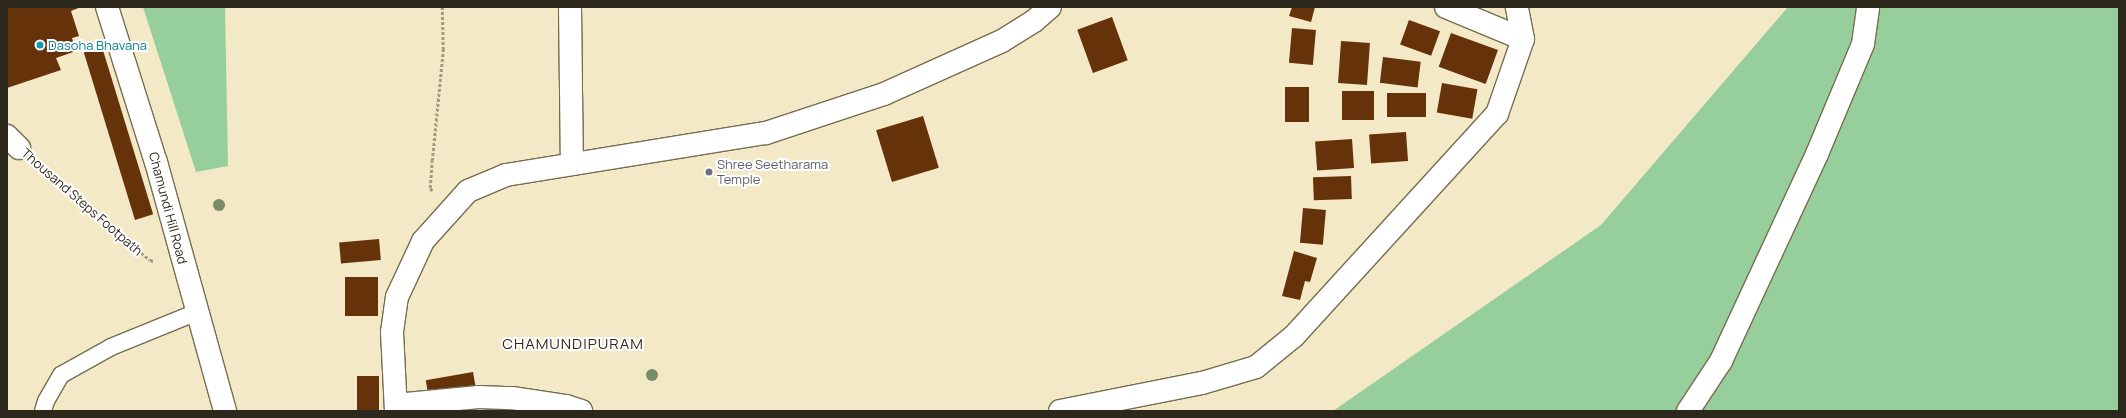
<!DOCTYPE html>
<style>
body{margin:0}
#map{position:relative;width:2126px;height:418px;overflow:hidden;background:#f3e9c7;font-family:Manrope,sans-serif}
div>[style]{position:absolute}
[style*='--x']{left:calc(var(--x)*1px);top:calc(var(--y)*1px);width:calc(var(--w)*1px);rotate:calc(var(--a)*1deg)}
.green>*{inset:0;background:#96cf9c}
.building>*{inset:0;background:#66320a;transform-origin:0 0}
.path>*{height:2.5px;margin-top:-1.25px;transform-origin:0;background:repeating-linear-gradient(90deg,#a29a81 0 3px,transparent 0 5px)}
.roads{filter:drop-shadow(1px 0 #766d4f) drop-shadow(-1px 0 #766d4f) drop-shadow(0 1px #766d4f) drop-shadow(0 -1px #766d4f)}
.service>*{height:16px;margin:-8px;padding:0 8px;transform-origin:8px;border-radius:8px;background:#fff}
.minor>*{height:22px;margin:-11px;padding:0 11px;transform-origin:11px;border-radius:11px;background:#fff}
.trees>*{width:12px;height:12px;margin:-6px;border-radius:50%;background:#768d68}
.dots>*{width:11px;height:11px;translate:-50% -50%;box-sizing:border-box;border:2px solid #fff;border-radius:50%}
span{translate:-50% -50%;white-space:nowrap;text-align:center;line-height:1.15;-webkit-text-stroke:4px #fff;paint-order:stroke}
.culture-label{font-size:13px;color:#0d838f}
.left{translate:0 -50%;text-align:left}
.worship-label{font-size:13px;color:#5b616d}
.street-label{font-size:13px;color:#2c281b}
.quarter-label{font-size:15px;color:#2c281b;letter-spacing:1px}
.frame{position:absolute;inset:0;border:8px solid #2c281b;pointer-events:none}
</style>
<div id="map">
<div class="green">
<div style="clip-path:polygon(143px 7px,225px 7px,228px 166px,196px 172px)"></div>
<div style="clip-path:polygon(1788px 7px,2119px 7px,2119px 411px,1333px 411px,1601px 225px)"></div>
</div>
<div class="building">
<div style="clip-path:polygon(7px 7px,81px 7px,71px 11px,79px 36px,72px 38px,76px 51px,56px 58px,61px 70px,7px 88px)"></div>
<div style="clip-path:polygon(1292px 7px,1315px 7px,1311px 22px,1289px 16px)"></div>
<div style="left:1112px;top:17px;width:46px;height:37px;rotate:70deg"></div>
<div style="left:1409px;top:20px;width:33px;height:26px;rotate:20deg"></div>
<div style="left:1292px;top:28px;width:24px;height:35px;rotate:5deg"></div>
<div style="left:1451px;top:33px;width:50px;height:36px;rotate:20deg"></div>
<div style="left:1341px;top:41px;width:29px;height:42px;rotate:4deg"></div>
<div style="left:102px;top:47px;width:175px;height:19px;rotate:73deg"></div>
<div style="left:1383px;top:57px;width:38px;height:26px;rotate:7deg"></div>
<div style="left:1442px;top:83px;width:36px;height:30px;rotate:10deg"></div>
<div style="left:1285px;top:87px;width:24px;height:35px"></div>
<div style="left:1342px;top:91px;width:32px;height:29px"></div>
<div style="left:1426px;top:93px;width:24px;height:39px;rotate:90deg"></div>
<div style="left:923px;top:116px;width:54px;height:49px;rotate:73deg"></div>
<div style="left:1406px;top:132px;width:29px;height:37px;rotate:86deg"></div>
<div style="left:1352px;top:139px;width:29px;height:37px;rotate:86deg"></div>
<div style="left:1351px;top:176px;width:23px;height:38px;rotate:88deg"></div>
<div style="left:1303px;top:208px;width:23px;height:35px;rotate:5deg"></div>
<div style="left:379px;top:239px;width:21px;height:40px;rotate:85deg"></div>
<div style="clip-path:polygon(1294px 251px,1317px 258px,1310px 282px,1305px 281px,1300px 300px,1282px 296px)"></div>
<div style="left:345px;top:277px;width:33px;height:39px"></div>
<div style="left:473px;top:372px;width:17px;height:48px;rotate:80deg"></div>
<div style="left:357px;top:376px;width:22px;height:35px"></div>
</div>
<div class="path">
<div style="--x:39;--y:165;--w:146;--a:40.6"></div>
<div style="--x:150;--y:260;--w:4;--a:14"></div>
<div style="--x:432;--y:191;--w:4;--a:-124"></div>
<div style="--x:430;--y:188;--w:27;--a:-86"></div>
<div style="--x:432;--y:161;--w:112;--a:-84.3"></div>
<div style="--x:443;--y:50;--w:43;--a:-91.3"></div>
</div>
<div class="roads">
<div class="service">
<div style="--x:43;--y:411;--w:10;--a:-73"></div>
<div style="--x:46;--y:401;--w:30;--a:-60"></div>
<div style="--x:61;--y:375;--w:57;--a:-29.2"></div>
<div style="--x:111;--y:347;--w:93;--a:-22.1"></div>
</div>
<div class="minor">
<div style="--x:107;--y:7;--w:163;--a:72.5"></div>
<div style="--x:156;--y:162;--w:258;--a:74.5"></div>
<div style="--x:570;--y:7;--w:157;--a:89.3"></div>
<div style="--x:1446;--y:7;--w:83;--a:22.6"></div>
<div style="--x:7;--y:136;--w:17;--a:45"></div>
<div style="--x:396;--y:405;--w:83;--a:-5.5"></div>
<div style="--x:479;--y:397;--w:33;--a:2"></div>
<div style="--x:512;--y:398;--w:55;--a:8.4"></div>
<div style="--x:566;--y:406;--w:16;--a:18"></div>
<div style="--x:396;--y:411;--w:79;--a:-92.9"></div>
<div style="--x:392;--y:332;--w:35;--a:-82"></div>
<div style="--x:397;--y:297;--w:62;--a:-65.1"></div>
<div style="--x:423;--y:241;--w:67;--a:-48"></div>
<div style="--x:468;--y:191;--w:41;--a:-22.8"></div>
<div style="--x:506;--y:175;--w:263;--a:-9.2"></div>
<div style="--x:766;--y:133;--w:124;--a:-18.3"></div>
<div style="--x:884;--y:94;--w:129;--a:-24.2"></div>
<div style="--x:1002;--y:41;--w:38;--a:-32"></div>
<div style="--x:1034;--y:21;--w:21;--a:-41"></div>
<div style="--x:1060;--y:411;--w:145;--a:-11.2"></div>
<div style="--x:1202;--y:383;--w:56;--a:-16.5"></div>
<div style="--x:1256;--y:367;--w:49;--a:-39.2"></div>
<div style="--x:1294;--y:336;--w:301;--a:-47.6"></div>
<div style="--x:1497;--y:114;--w:79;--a:-70.9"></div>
<div style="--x:1523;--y:39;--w:33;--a:-101"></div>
<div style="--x:1688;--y:411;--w:60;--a:-56.6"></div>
<div style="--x:1721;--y:361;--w:228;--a:-65.1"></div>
<div style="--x:1817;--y:154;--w:119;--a:-67.3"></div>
<div style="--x:1863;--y:44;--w:37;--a:-82"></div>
</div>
</div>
<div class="trees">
<div style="left:219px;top:205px"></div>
<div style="left:652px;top:375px"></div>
</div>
<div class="dots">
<div style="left:40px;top:45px;background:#0f9aa8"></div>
<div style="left:709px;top:172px;background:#6b7280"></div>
</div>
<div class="culture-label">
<span class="left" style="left:48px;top:45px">Dasoha Bhavana</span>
</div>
<div class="worship-label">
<span class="left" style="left:717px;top:172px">Shree Seetharama<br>Temple</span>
</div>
<div class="street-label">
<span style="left:82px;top:202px;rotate:41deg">Thousand Steps Footpath</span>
<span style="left:168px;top:208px;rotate:75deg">Chamundi Hill Road</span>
</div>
<div class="quarter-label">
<span style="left:573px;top:344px">CHAMUNDIPURAM</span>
</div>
<div class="frame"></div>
</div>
